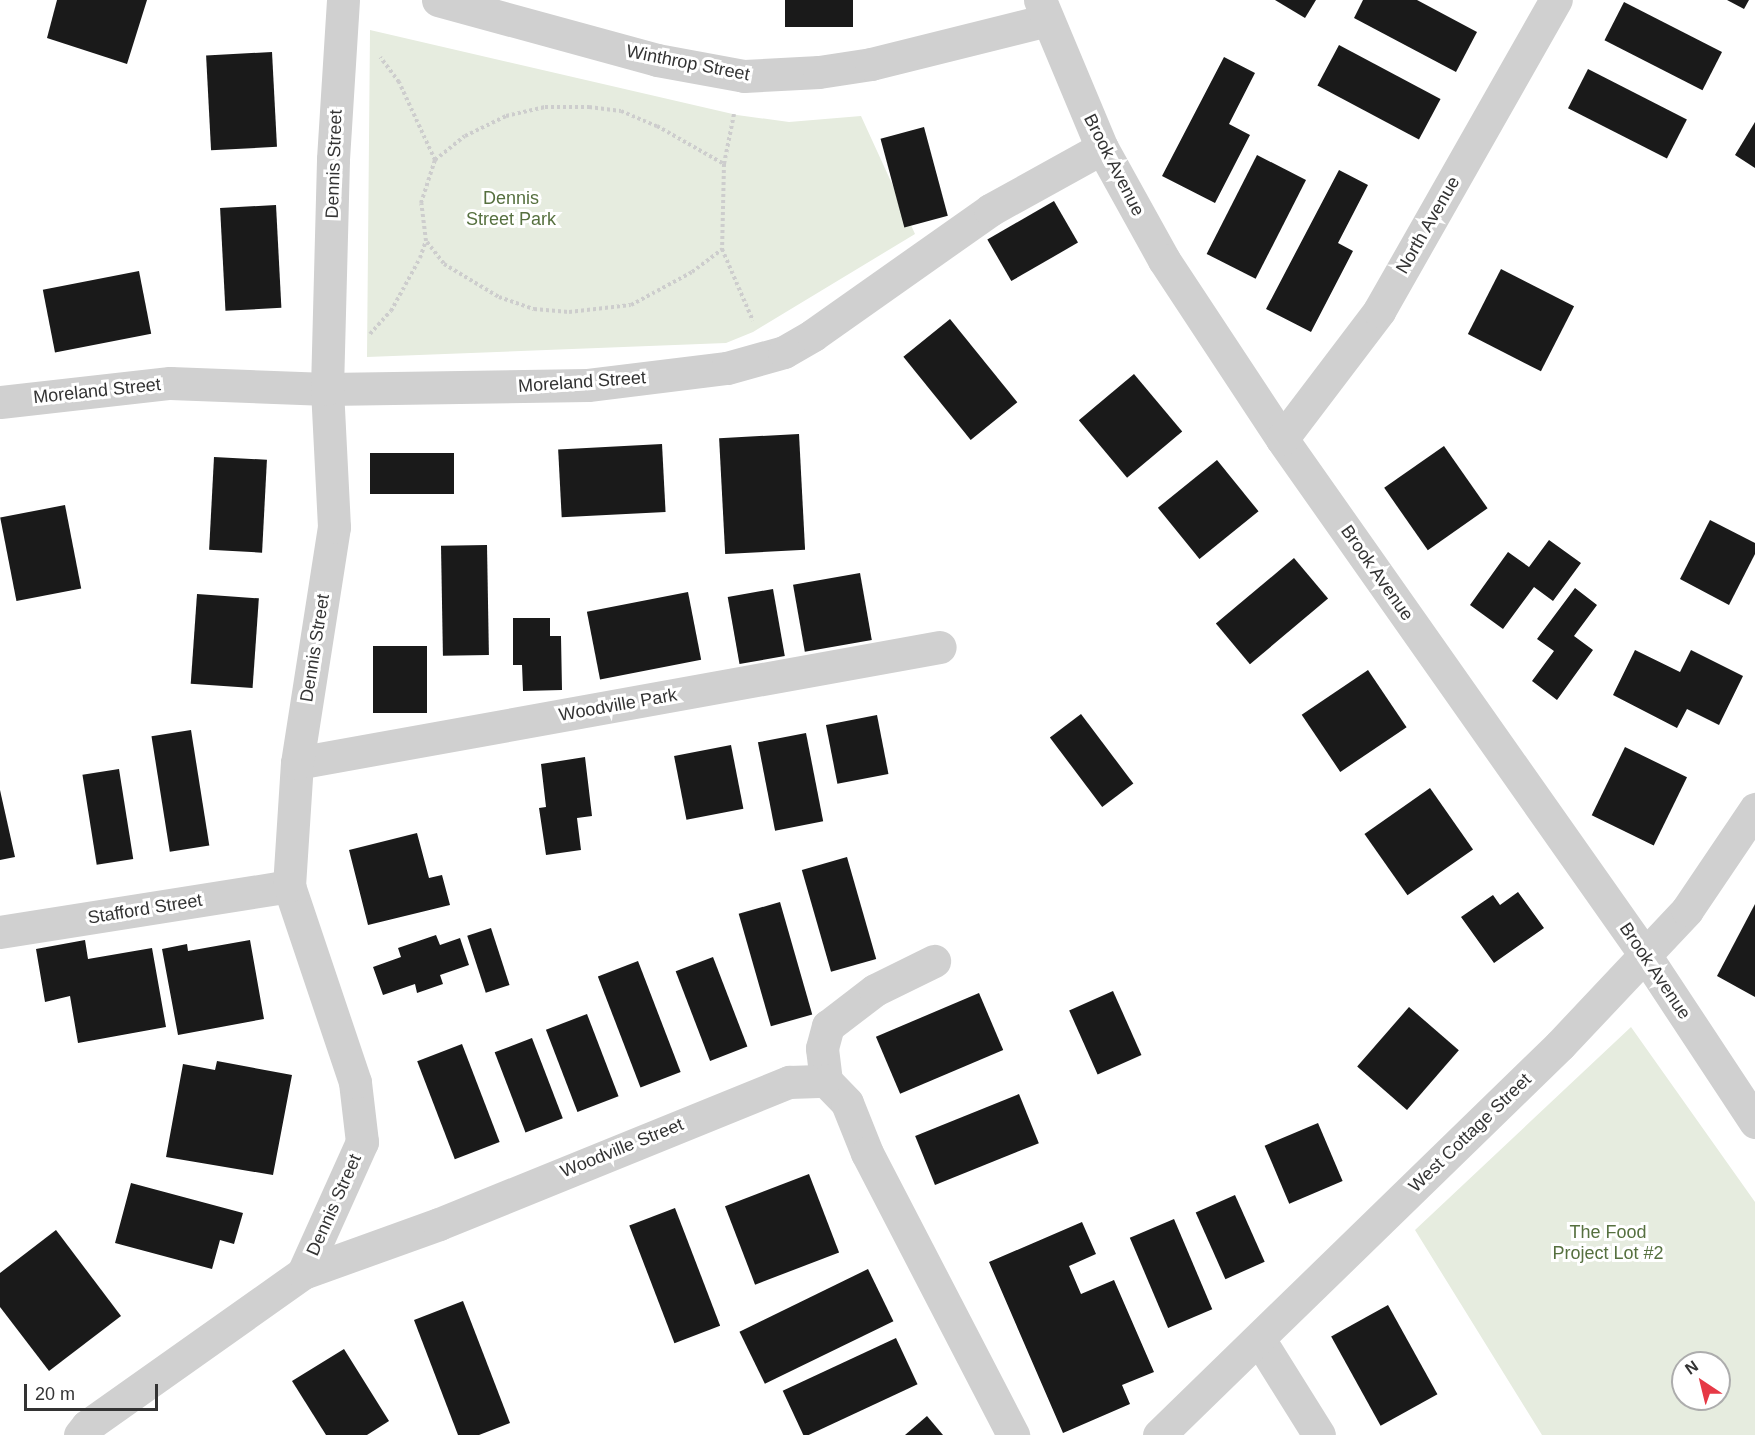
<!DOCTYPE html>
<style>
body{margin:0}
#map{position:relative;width:1755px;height:1435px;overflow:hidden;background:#fff;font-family:Helvetica,sans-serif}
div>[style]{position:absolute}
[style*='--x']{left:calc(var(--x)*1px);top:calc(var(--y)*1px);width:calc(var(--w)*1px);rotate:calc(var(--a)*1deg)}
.green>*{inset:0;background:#e6ecdf}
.building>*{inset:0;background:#1a1a1a;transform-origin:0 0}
.path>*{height:4px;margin-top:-2px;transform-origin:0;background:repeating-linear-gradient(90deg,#cdcdcd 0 3px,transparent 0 6px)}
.minor>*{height:33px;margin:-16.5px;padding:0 16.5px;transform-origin:16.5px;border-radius:16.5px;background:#d0d0d0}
.tertiary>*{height:33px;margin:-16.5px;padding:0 16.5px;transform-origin:16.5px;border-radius:16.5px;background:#d0d0d0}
span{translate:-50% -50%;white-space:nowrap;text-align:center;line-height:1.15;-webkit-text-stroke:6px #fff;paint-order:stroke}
.street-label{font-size:18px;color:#333}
.park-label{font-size:18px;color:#56703f}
.north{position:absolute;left:1671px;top:1351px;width:60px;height:60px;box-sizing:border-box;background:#fff;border:2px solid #adadad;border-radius:50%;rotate:325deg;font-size:16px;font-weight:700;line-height:24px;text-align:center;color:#333}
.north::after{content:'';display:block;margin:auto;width:21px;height:27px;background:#e63946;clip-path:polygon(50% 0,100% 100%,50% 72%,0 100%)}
.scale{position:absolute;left:24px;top:1384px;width:134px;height:27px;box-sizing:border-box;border:3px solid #333;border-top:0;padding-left:8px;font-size:18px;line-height:21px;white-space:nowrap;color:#333;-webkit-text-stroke:4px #fff;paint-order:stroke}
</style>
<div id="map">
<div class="green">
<div style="clip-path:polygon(370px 30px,737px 115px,789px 122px,861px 116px,915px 234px,753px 332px,726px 343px,367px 357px)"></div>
<div style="clip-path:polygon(evenodd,1631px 1027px,1755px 1202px,1755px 1435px,1542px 1435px,1415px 1230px,1631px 1027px,1683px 1363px,1719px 1363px,1719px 1399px,1683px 1399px,1683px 1363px)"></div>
</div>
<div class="building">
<div style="clip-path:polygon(57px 0,147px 0,127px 64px,47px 38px)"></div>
<div style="left:785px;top:0;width:68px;height:27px"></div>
<div style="clip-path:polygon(1275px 0,1316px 0,1305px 18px)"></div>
<div style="clip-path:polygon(1363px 0,1417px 0,1477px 32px,1456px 72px,1354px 18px)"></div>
<div style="clip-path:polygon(1727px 0,1749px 0,1744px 9px)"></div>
<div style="left:1624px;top:2px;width:110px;height:43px;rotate:27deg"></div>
<div style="left:1339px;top:45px;width:115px;height:46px;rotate:28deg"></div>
<div style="left:272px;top:52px;width:95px;height:66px;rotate:87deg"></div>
<div style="clip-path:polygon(1224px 57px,1255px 73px,1229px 124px,1250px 135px,1215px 203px,1162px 176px)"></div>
<div style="left:1588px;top:69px;width:111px;height:44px;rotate:27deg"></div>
<div style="clip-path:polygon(1755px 122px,1755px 168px,1735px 155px)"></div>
<div style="left:924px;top:127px;width:92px;height:45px;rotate:75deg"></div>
<div style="left:1257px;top:155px;width:55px;height:111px;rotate:27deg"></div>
<div style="clip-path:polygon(1339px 170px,1368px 185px,1338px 243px,1353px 251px,1311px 332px,1266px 309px)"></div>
<div style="left:1054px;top:201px;width:48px;height:77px;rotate:60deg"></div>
<div style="left:276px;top:205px;width:103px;height:56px;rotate:87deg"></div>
<div style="left:1501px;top:269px;width:82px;height:73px;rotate:27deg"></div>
<div style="left:139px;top:271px;width:64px;height:98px;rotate:79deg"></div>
<div style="left:950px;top:319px;width:107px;height:60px;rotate:51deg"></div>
<div style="left:1134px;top:374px;width:75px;height:72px;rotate:50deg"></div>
<div style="left:799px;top:434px;width:116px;height:80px;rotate:87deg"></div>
<div style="left:662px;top:444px;width:68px;height:104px;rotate:87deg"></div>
<div style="left:1444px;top:446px;width:76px;height:73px;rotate:55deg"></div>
<div style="left:454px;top:453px;width:41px;height:84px;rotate:90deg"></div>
<div style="left:214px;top:457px;width:53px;height:93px;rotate:3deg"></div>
<div style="left:1217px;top:460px;width:66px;height:76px;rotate:51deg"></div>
<div style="left:65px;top:505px;width:85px;height:66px;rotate:79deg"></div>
<div style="clip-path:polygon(1710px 520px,1755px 543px,1755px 554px,1729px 605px,1680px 579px)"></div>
<div style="clip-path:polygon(1549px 540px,1581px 563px,1553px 601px,1534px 587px,1503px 629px,1470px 605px,1508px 552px,1529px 567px)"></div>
<div style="left:487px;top:545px;width:110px;height:46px;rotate:89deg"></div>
<div style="left:1294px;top:558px;width:53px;height:102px;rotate:50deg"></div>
<div style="left:860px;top:573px;width:68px;height:68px;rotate:80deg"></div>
<div style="clip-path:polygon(1575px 588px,1597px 605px,1574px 636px,1593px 650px,1557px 700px,1532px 681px,1554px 651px,1537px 639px)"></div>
<div style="left:773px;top:589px;width:68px;height:46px;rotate:80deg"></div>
<div style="left:688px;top:592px;width:69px;height:103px;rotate:79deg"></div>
<div style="left:197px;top:594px;width:62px;height:90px;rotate:4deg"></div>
<div style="clip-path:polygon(513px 618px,550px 618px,550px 636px,561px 636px,562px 690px,523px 691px,522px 665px,513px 665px)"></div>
<div style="left:373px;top:646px;width:54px;height:67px"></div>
<div style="clip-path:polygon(1635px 650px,1680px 672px,1691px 650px,1743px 676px,1719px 725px,1687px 709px,1677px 728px,1613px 695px)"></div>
<div style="left:1368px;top:670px;width:69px;height:80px;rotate:56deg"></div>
<div style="left:1081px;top:714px;width:87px;height:39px;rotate:53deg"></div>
<div style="left:877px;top:715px;width:60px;height:52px;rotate:79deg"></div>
<div style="left:191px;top:730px;width:117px;height:40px;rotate:81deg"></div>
<div style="left:806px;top:733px;width:90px;height:49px;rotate:79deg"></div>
<div style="left:731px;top:745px;width:65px;height:58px;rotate:79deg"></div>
<div style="left:1625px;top:747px;width:69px;height:76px;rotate:26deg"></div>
<div style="clip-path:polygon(585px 757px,592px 816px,577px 818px,581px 850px,546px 855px,539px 808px,546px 807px,541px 764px)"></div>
<div style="left:119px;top:769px;width:91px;height:37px;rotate:81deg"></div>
<div style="left:1430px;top:788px;width:75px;height:80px;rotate:55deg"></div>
<div style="clip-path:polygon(0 790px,15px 857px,0 860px)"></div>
<div style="clip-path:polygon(417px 833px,429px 878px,442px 875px,450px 905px,368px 925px,349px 850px)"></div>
<div style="left:847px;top:857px;width:106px;height:47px;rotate:74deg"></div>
<div style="clip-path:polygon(1518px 892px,1544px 928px,1494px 963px,1461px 917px,1493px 895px,1500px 905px)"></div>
<div style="left:780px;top:902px;width:117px;height:43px;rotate:74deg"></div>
<div style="clip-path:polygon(1755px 904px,1755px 997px,1717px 976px)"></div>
<div style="left:491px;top:928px;width:60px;height:25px;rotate:72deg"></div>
<div style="clip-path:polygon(436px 935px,440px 945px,460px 938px,469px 965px,440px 975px,443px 984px,417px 993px,415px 984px,383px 995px,373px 967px,401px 957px,398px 948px)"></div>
<div style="clip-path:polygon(85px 940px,88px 959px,152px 948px,166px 1027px,78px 1043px,70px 996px,45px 1002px,36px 949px)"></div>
<div style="clip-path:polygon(250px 940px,264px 1019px,178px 1035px,162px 949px,187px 944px,188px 951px)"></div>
<div style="left:713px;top:957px;width:96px;height:40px;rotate:69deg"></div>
<div style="left:638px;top:961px;width:119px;height:43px;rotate:69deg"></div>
<div style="left:1113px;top:991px;width:70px;height:48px;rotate:66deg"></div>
<div style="left:979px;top:993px;width:62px;height:112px;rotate:67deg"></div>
<div style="left:1409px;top:1007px;width:66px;height:79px;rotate:41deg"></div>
<div style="left:587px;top:1014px;width:88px;height:44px;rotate:69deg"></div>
<div style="left:532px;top:1038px;width:86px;height:40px;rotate:69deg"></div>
<div style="left:462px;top:1044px;width:105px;height:48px;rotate:69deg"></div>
<div style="clip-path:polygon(217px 1061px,292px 1075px,273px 1175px,166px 1157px,183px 1064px,215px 1070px)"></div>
<div style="left:1019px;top:1094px;width:53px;height:112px;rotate:68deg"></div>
<div style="left:1318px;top:1123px;width:63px;height:58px;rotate:67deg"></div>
<div style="left:809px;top:1174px;width:84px;height:90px;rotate:69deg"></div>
<div style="clip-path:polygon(131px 1183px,243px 1213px,234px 1244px,220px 1240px,212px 1269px,115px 1243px)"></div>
<div style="left:1235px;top:1195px;width:73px;height:43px;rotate:66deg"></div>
<div style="left:675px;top:1208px;width:126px;height:49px;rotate:69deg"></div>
<div style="left:1174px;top:1219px;width:98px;height:48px;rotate:67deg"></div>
<div style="clip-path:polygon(1082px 1222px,1096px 1254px,1069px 1266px,1081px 1294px,1114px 1280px,1154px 1372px,1122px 1385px,1130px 1404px,1063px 1433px,989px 1262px)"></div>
<div style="clip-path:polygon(56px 1230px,121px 1316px,49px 1371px,0 1307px,0 1273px)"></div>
<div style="left:868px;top:1269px;width:58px;height:143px;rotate:64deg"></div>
<div style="clip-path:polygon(463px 1301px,510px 1423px,479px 1435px,458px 1435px,414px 1320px)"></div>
<div style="left:1388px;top:1305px;width:102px;height:65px;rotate:61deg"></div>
<div style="left:896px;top:1338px;width:51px;height:125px;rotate:65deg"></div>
<div style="clip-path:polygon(344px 1349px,389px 1421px,367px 1435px,326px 1435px,292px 1381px)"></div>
<div style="clip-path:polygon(927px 1416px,943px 1435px,905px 1435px)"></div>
</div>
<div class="path">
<div style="--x:734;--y:114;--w:51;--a:101.3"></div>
<div style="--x:724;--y:164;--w:85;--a:91.3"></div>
<div style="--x:722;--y:249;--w:78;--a:66.7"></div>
<div style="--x:435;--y:160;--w:38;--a:-39"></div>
<div style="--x:465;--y:136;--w:46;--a:-26"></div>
<div style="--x:506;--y:116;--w:40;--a:-13"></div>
<div style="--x:545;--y:107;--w:44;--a:0"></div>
<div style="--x:589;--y:107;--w:32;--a:7"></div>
<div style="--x:621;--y:111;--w:39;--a:23"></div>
<div style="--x:657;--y:126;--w:77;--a:29.6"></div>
<div style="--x:427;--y:242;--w:28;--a:52"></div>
<div style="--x:444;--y:264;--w:64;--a:31"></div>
<div style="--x:499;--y:297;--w:37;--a:19"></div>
<div style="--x:534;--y:309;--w:35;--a:5"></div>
<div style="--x:569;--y:312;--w:62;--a:-6.4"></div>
<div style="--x:631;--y:305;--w:69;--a:-28.4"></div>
<div style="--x:692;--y:272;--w:38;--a:-37"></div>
<div style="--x:370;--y:334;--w:31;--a:-48"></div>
<div style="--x:391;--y:311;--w:60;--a:-61.3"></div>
<div style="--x:420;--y:258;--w:18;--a:-71"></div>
<div style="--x:426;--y:241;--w:38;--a:-97"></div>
<div style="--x:421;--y:203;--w:45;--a:-72"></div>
<div style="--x:435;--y:160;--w:86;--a:-114.8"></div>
<div style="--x:399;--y:82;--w:31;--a:-127"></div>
</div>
<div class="minor">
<div style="--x:438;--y:0;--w:227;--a:15.3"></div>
<div style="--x:657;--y:60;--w:88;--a:10.4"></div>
<div style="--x:744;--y:76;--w:75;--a:-3.1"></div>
<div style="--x:819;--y:72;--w:53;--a:-8.7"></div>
<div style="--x:871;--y:64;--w:181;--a:-14"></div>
<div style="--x:1040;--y:0;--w:160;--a:67.3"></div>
<div style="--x:1102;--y:148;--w:128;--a:61"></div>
<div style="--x:1164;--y:260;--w:214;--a:56.6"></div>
<div style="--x:1282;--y:439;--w:631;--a:54.87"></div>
<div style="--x:1645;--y:955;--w:200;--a:56.6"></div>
<div style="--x:0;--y:402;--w:171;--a:-6.4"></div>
<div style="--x:170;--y:383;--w:157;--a:2.2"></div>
<div style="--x:327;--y:389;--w:261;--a:-0.9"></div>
<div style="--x:588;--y:385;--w:140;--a:-7"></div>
<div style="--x:727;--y:368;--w:59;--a:-15.7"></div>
<div style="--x:784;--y:352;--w:34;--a:-30"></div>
<div style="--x:813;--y:335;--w:217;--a:-35.2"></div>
<div style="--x:990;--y:210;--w:128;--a:-29"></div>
<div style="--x:1282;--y:439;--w:161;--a:-52.8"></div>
<div style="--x:1379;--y:311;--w:358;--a:-60.4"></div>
<div style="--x:297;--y:763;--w:653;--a:-10.23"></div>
<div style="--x:0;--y:932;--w:293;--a:-9"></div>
<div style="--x:826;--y:1081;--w:33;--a:-97"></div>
<div style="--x:822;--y:1048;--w:23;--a:-75"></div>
<div style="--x:828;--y:1026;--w:59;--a:-37.5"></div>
<div style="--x:875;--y:990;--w:66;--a:-26.2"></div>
<div style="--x:303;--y:1273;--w:144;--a:-65.8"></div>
<div style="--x:362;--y:1142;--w:60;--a:-96.7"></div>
<div style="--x:355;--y:1082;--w:207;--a:-108.6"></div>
<div style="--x:289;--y:886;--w:123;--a:-86.3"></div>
<div style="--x:297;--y:763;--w:239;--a:-81.1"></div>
<div style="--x:334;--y:527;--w:138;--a:-92.9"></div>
<div style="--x:327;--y:389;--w:230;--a:-88.5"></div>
<div style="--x:333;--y:159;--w:159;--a:-86.4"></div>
<div style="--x:1259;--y:1339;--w:113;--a:58"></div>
<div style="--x:80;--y:1435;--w:11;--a:-52"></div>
<div style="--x:87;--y:1426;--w:265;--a:-35.3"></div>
<div style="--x:303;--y:1273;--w:145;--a:-19.8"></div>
<div style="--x:439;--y:1224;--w:378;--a:-22.1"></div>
<div style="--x:789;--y:1082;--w:37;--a:-2"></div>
<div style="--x:826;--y:1081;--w:30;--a:46"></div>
<div style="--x:847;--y:1103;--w:54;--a:68.2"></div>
<div style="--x:867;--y:1153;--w:318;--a:62.6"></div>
</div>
<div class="tertiary">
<div style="--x:1159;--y:1435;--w:559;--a:-44.2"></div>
<div style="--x:1560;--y:1045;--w:185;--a:-46.7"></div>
<div style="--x:1687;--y:910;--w:122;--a:-56"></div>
</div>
<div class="street-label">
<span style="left:688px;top:63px;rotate:11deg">Winthrop Street</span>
<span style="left:334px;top:164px;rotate:-88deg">Dennis Street</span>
<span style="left:1114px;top:165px;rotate:63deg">Brook Avenue</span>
<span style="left:1428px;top:225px;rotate:-60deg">North Avenue</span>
<span style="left:582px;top:382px;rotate:-4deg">Moreland Street</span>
<span style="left:97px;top:391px;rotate:-6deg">Moreland Street</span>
<span style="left:1377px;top:573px;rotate:55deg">Brook Avenue</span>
<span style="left:315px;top:648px;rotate:-81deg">Dennis Street</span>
<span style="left:618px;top:705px;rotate:-10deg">Woodville Park</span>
<span style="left:145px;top:909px;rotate:-9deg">Stafford Street</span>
<span style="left:1655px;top:971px;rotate:56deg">Brook Avenue</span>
<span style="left:1470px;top:1133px;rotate:-44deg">West Cottage Street</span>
<span style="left:622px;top:1148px;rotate:-22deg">Woodville Street</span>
<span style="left:334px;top:1205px;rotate:-66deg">Dennis Street</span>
</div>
<div class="park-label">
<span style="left:511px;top:209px">Dennis<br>Street Park</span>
<span style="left:1608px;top:1243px">The Food<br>Project Lot #2</span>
</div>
<div class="north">N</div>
<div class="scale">20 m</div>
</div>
